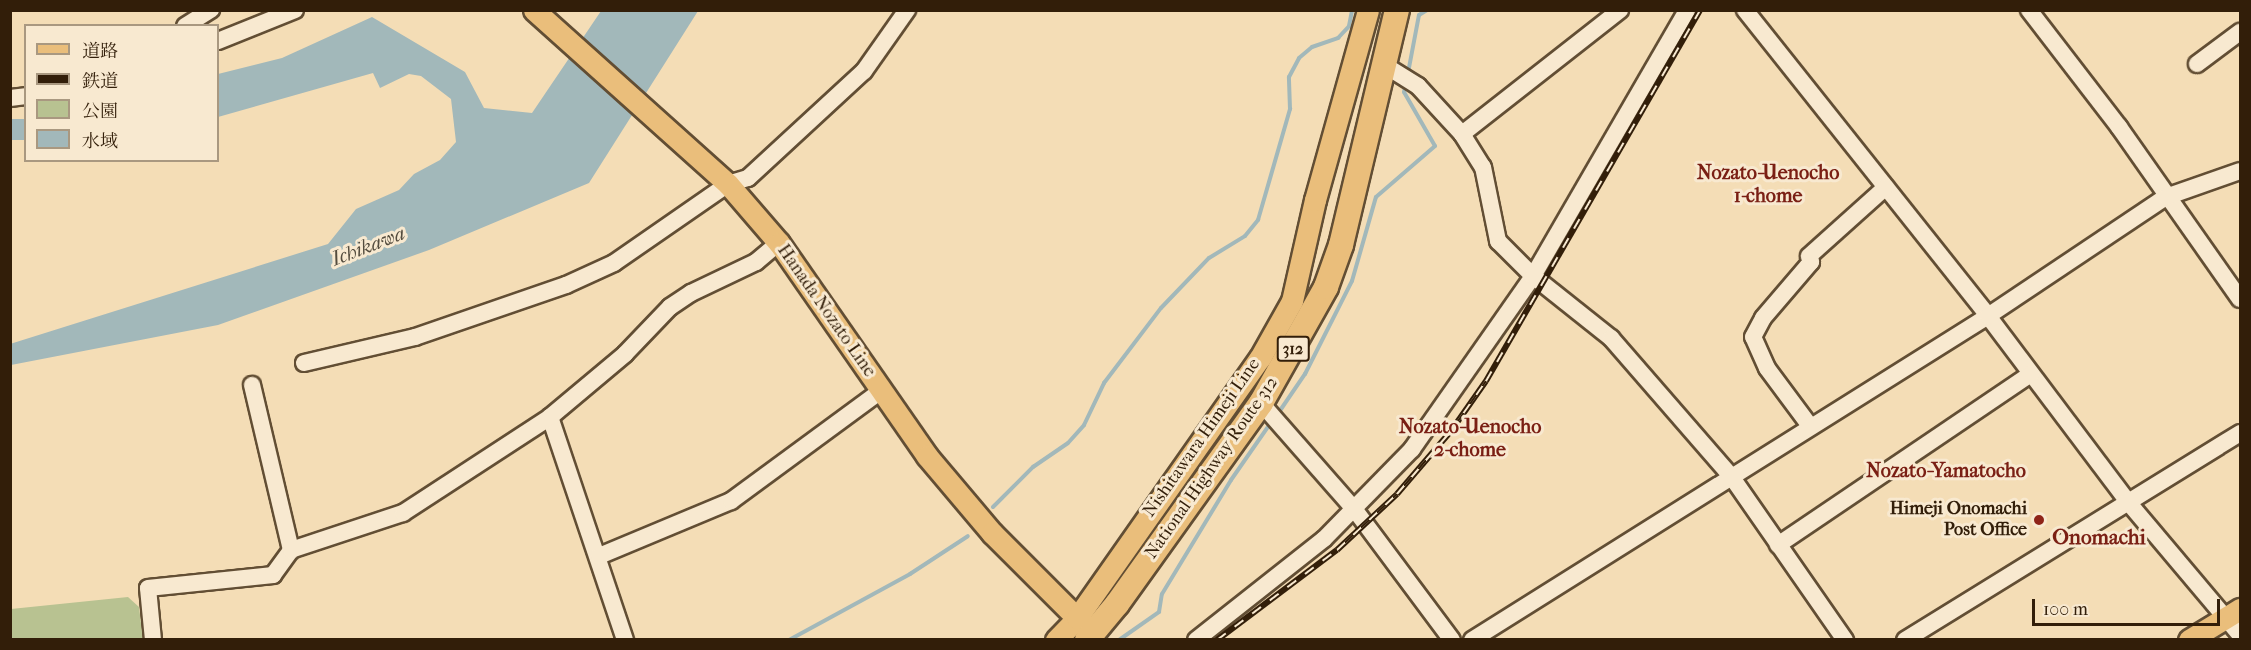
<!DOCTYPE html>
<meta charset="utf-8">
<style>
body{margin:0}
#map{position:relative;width:2251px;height:650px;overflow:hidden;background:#f4ddb6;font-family:"IM FELL French Canon","Noto Serif JP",serif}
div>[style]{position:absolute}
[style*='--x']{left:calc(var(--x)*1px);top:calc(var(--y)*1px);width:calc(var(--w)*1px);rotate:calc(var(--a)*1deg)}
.green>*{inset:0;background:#b8c291}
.water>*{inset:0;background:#a2b8ba;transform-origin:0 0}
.stream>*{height:4px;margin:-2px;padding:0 2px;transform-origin:2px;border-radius:2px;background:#a2b8ba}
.roads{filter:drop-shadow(2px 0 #624e34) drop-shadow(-2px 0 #624e34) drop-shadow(0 2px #624e34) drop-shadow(0 -2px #624e34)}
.minor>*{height:16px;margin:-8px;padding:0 8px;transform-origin:8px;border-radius:8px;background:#f8e9d0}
.major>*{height:21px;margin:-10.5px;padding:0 10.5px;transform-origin:10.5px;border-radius:10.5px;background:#eabe7b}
.highway>*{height:24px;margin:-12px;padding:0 12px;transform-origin:12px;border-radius:12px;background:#eabe7b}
.rail>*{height:6px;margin-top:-3px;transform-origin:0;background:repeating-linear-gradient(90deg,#f8e9d0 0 11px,#321e09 0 22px);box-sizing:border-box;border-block:2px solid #321e09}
.dots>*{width:16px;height:16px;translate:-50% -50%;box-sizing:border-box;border:3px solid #f8e9d0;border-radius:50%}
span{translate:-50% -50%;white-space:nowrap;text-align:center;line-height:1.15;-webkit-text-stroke:6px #f8e9d0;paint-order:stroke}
.shield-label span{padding:2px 4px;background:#f8e9d0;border:2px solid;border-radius:4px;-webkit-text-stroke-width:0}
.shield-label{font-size:16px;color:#321e09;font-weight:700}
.street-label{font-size:18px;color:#321e09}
.poi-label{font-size:18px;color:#321e09;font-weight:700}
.right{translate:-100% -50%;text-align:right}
.neighbourhood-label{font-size:20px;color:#7a1f14;font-weight:700}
.water-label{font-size:20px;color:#544c3e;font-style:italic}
.quarter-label{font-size:21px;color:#7a1f14;font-weight:700}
.frame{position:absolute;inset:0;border:12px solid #321e09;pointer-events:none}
.legend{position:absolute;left:24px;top:24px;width:195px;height:138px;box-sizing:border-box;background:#f8e9d0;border:2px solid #a99880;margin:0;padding:8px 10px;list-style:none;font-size:18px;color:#321e09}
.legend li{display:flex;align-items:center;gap:12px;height:30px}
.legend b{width:30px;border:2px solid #a99880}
.scale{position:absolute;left:2032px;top:599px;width:188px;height:27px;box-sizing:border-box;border:3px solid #321e09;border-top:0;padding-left:8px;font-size:18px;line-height:21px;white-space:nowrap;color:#321e09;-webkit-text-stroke:4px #f8e9d0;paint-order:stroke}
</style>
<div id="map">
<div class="green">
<div style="clip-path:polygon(128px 597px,139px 607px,143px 639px,11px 639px,11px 609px)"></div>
</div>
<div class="water">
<div style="clip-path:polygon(601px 11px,698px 11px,589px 183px,429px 250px,218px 325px,11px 365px,10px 344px,328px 244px,356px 209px,399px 190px,414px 174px,440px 160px,456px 142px,451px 99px,421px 76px,409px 74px,380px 88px,373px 73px,218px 117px,218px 74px,282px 58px,372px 17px,465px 72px,484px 108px,532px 113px)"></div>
<div style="left:25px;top:119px;width:21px;height:14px;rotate:90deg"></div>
</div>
<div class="stream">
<div style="--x:1408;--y:73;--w:59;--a:-79.3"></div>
<div style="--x:1419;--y:15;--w:9;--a:-32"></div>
<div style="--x:1277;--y:415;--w:50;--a:-55.7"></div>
<div style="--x:1305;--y:374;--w:104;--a:-63.2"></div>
<div style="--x:1352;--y:281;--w:87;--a:-74.1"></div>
<div style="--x:1376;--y:197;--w:78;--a:-40.8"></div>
<div style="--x:1435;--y:146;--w:62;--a:-119.9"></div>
<div style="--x:1404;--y:92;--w:9;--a:-77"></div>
<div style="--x:993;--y:507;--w:57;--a:-45"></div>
<div style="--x:1033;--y:467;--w:42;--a:-34.4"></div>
<div style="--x:1068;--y:443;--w:24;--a:-48"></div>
<div style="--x:1084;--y:425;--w:47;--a:-64.5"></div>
<div style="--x:1104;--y:383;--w:94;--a:-52.8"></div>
<div style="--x:1161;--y:308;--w:69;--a:-46.2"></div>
<div style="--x:1209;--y:258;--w:42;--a:-31.4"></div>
<div style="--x:1245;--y:236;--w:21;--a:-51"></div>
<div style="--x:1258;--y:220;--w:116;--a:-73.9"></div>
<div style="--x:1290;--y:109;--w:32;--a:-92"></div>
<div style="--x:1289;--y:77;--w:21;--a:-62"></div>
<div style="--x:1299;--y:58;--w:17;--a:-40"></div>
<div style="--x:1312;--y:47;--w:28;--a:-19"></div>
<div style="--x:1338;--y:38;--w:16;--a:-47"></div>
<div style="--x:1349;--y:26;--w:16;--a:-79"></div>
<div style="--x:789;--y:640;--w:138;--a:-28.6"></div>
<div style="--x:910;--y:574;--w:69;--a:-33.2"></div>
<div style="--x:1119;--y:640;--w:49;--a:-35"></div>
<div style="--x:1159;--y:612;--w:18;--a:-81"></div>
<div style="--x:1162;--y:594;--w:133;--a:-58.8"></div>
<div style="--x:1231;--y:480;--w:72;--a:-55.2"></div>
</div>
<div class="roads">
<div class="minor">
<div style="--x:1745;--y:10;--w:391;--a:51.5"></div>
<div style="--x:1988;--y:316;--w:233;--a:53"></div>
<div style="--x:2128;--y:502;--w:174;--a:49.9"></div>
<div style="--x:2029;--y:10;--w:148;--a:52.4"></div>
<div style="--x:2119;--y:127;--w:210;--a:54.9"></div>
<div style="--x:185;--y:26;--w:31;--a:-32"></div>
<div style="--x:218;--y:41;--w:83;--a:-21.9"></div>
<div style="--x:2197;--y:64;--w:54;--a:-36.7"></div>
<div style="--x:1386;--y:66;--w:38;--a:32"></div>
<div style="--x:1418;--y:86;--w:65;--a:47.5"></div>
<div style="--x:1462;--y:134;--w:39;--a:58"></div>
<div style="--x:1483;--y:167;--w:76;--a:78.5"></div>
<div style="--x:1498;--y:241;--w:49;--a:45"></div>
<div style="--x:1533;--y:276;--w:100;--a:38.5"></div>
<div style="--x:1611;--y:338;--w:183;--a:49"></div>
<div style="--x:1731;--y:476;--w:200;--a:55.2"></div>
<div style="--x:10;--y:98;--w:16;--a:-7"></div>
<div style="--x:1462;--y:134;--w:201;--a:-38.1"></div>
<div style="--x:304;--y:363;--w:114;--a:-13.2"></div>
<div style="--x:415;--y:337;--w:160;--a:-19"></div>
<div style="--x:566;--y:285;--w:53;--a:-24.6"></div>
<div style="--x:614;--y:263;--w:139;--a:-34.7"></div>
<div style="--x:728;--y:184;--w:21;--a:-17"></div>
<div style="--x:748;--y:178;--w:158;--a:-42.7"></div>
<div style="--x:864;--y:71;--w:75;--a:-54.8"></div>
<div style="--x:252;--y:385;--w:170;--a:76.7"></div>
<div style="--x:1261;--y:403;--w:142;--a:48.7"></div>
<div style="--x:1355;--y:510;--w:162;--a:53.3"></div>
<div style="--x:550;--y:417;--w:235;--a:71.4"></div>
<div style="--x:1810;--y:426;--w:72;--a:-126.6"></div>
<div style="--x:1767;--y:368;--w:34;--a:-114"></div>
<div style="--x:1753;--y:337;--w:21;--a:-62"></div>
<div style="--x:1763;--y:318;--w:74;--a:-49.4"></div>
<div style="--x:1811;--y:262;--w:6;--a:-108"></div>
<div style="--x:1809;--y:256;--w:103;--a:-41.9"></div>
<div style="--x:1778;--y:545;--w:305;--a:-34.1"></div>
<div style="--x:599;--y:556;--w:143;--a:-22.6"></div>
<div style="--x:731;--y:501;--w:187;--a:-36.3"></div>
<div style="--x:153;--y:640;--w:52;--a:-95.5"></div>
<div style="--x:148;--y:588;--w:126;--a:-5.9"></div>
<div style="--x:273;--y:575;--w:31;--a:-54"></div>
<div style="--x:291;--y:550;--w:118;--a:-18.3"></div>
<div style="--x:403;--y:513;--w:176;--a:-33.1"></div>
<div style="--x:550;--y:417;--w:98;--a:-40"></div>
<div style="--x:625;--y:354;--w:65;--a:-46.2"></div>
<div style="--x:670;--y:307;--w:25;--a:-34"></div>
<div style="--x:691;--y:293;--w:72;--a:-25.5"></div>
<div style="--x:756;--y:262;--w:30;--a:-40"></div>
<div style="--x:1196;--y:640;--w:163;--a:-38.3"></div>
<div style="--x:1324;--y:539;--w:126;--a:-45.6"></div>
<div style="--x:1412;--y:449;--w:211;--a:-55"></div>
<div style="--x:1533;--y:276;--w:307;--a:-59.9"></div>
<div style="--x:1472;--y:640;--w:609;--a:-32.12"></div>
<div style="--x:1988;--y:316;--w:214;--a:-33.8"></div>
<div style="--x:2166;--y:197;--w:78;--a:-19.4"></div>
<div style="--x:1905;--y:640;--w:394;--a:-31.7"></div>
</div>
<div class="major">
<div style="--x:534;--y:10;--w:261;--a:41.9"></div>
<div style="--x:728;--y:184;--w:78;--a:49.2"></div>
<div style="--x:779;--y:243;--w:259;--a:55.2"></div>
<div style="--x:927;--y:456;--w:101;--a:49.8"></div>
<div style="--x:992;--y:533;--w:143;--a:45"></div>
<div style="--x:1056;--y:640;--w:30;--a:-46"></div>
<div style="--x:1077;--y:618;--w:318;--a:-54.9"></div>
<div style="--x:1260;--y:358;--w:65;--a:-60.7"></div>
<div style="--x:1292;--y:301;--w:104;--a:-77.2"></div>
<div style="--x:1315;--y:200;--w:197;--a:-74.4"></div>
<div style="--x:2189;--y:640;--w:60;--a:-31.3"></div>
</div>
<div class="highway">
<div style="--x:1087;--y:640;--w:47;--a:-50.2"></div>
<div style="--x:1117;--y:604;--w:247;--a:-54.4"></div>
<div style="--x:1261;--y:403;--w:133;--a:-60.7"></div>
<div style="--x:1326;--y:287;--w:45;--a:-70.3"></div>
<div style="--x:1341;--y:245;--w:242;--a:-76.6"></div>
</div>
</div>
<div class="rail">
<div style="--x:1217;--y:640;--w:150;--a:-36.9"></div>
<div style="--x:1337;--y:550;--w:82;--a:-43"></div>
<div style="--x:1397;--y:494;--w:83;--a:-49.4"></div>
<div style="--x:1451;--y:431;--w:61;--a:-55"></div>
<div style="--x:1486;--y:381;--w:428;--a:-60"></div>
</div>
<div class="dots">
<div style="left:2039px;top:520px;background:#8f2418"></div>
</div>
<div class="shield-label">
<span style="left:1293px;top:349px">312</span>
</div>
<div class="street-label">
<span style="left:826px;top:311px;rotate:55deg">Hanada Nozato Line</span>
<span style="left:1202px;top:438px;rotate:-55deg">Nishitawara Himeji Line</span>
<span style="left:1212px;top:468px;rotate:-55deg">National Highway Route 312</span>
</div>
<div class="poi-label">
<span class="right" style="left:2027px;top:520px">Himeji Onomachi<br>Post Office</span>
</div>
<div class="neighbourhood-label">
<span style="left:1768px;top:184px">Nozato-Uenocho<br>1-chome</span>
<span style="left:1470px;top:438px">Nozato-Uenocho<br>2-chome</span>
<span style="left:1946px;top:470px">Nozato-Yamatocho</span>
</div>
<div class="water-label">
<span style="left:368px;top:246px;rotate:-21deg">Ichikawa</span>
</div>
<div class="quarter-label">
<span style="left:2099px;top:537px">Onomachi</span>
</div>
<div class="frame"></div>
<ul class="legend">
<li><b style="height:8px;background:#eabe7b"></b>道路</li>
<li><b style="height:8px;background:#321e09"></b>鉄道</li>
<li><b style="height:16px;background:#b8c291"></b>公園</li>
<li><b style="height:16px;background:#a2b8ba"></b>水域</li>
</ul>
<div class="scale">100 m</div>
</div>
